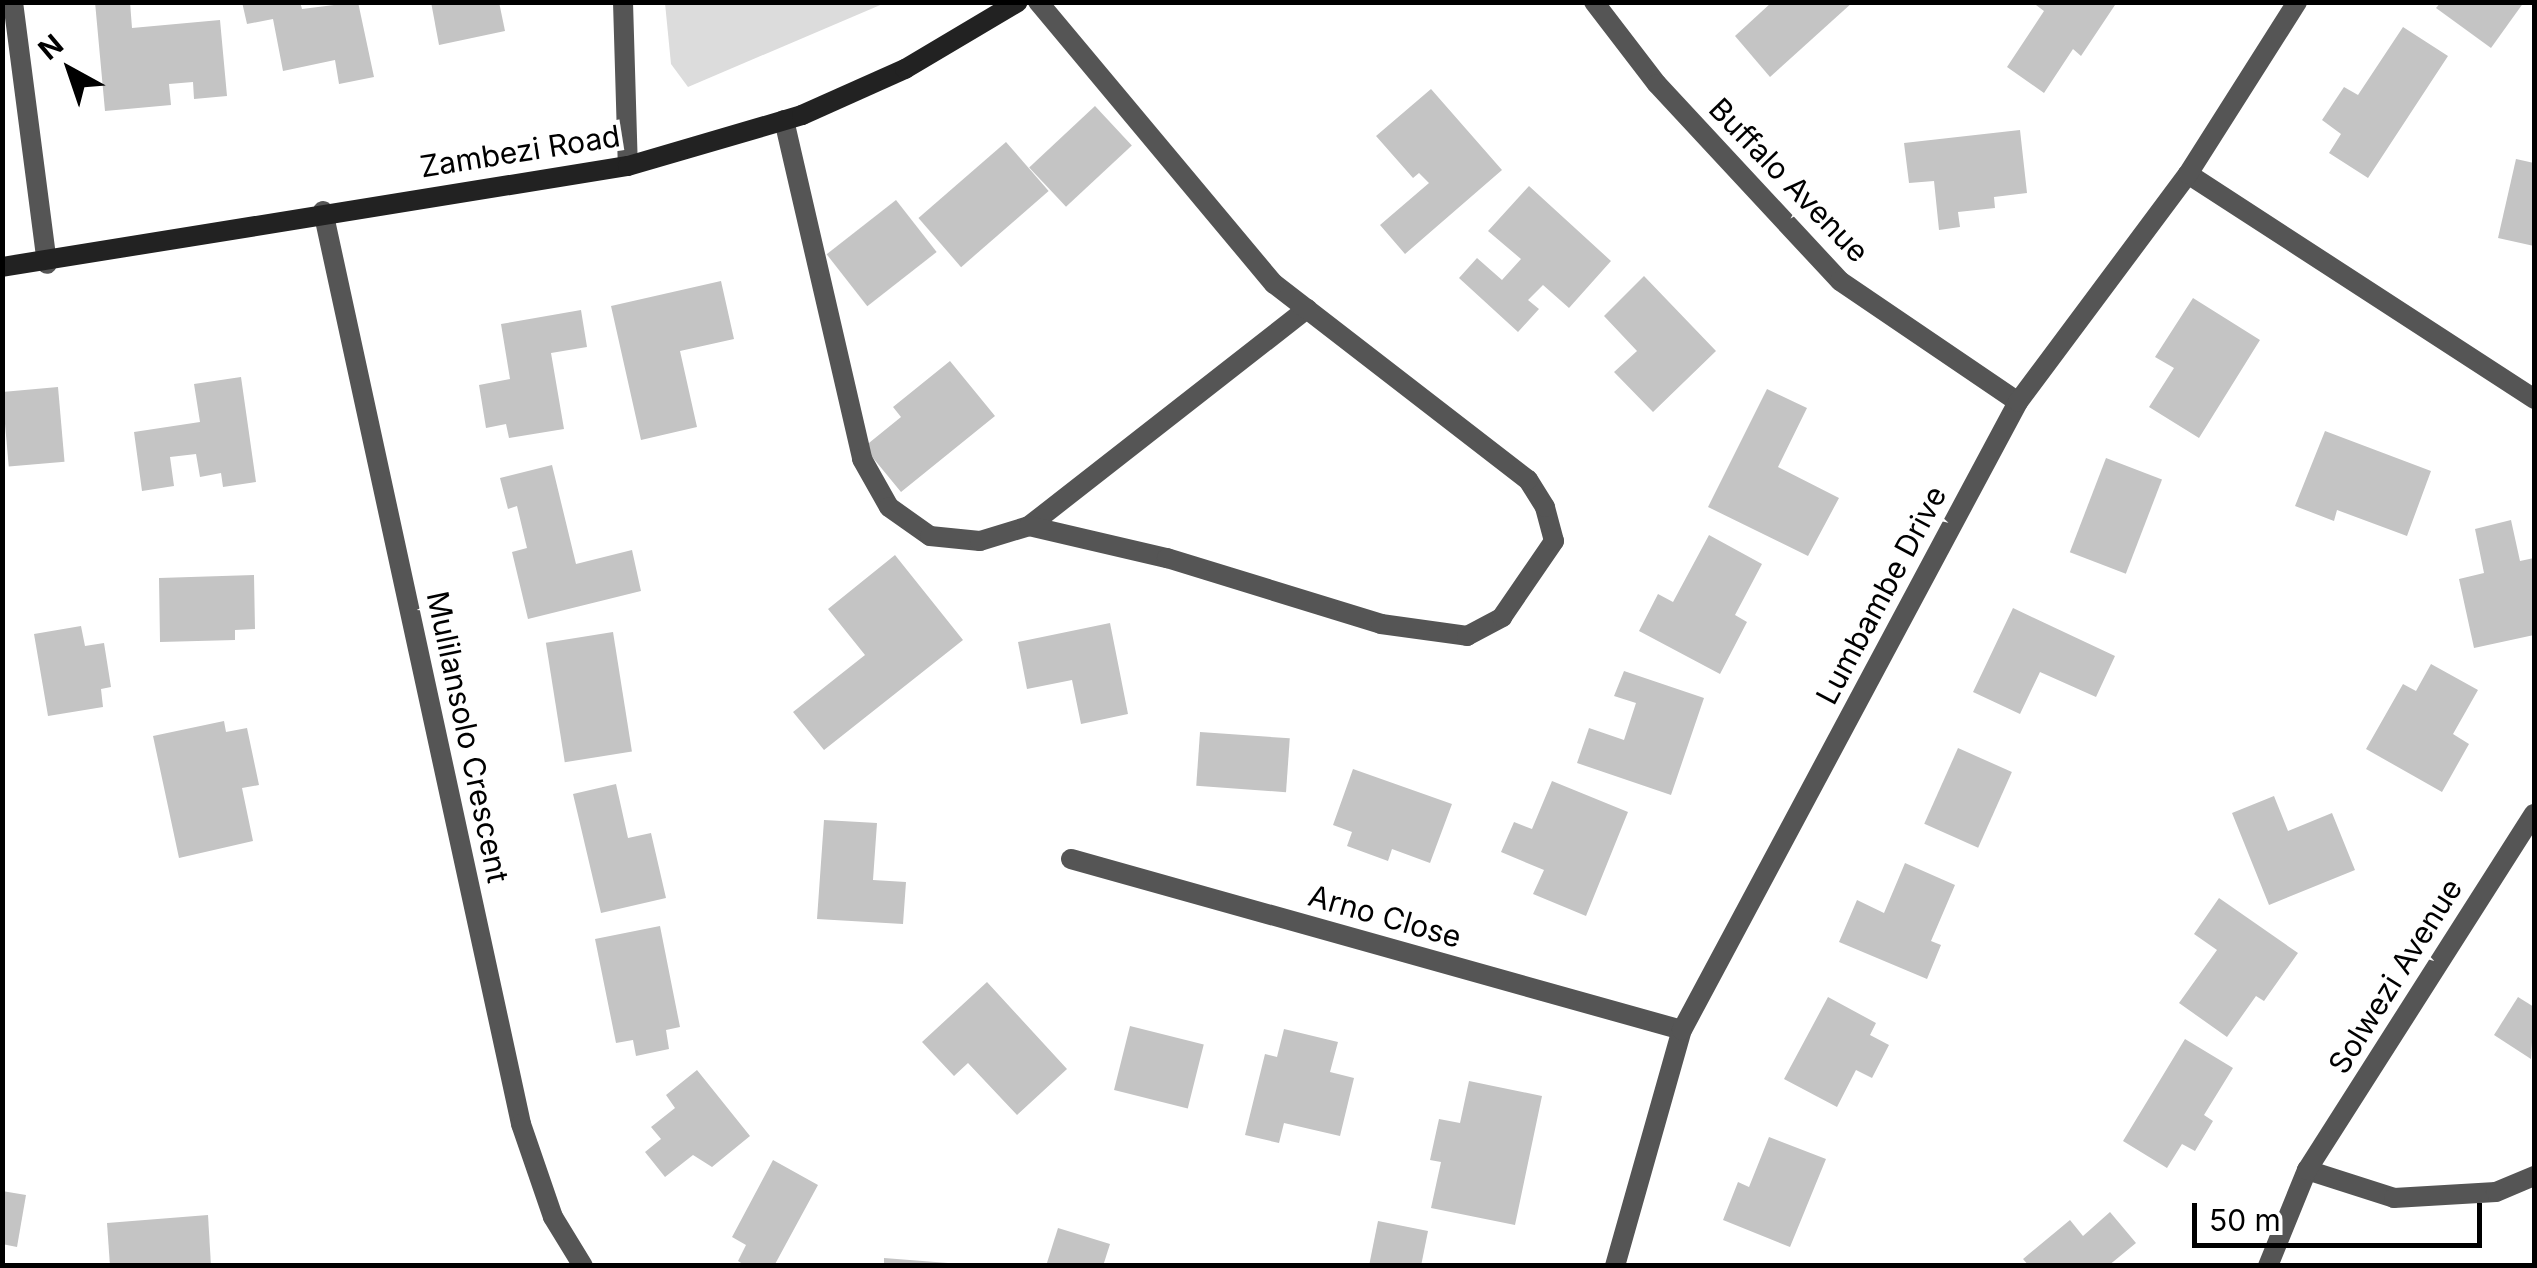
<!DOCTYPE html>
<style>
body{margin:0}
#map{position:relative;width:2537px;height:1268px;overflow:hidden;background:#fff;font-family:Inter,sans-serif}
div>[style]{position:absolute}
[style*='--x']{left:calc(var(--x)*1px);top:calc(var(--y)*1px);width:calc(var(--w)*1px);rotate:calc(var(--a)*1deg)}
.green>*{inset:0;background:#dcdcdc}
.building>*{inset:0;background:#c4c4c4;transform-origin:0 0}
.minor>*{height:20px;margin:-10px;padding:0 10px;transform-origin:10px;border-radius:10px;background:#555}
.secondary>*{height:20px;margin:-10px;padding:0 10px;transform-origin:10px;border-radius:10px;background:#222}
span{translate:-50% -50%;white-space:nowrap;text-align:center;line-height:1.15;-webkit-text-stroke:9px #fff;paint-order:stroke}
.street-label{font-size:30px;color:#000}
.frame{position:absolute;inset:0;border:5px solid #000;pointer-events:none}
.north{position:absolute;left:20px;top:20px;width:100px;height:100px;-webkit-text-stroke:8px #fff;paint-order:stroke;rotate:320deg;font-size:28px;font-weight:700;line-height:40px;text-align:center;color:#000}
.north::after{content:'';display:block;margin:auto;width:35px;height:45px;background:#000;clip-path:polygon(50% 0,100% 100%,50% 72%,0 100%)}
.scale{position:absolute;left:2192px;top:1203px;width:290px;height:45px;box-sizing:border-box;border:5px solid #000;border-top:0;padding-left:12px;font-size:30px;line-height:35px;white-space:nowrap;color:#000;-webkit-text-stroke:8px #fff;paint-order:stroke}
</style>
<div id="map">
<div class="green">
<div style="clip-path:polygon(665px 3px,665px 2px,885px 3px,688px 87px,671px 64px)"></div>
</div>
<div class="building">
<div style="clip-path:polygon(95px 2px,130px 2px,132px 28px,220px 20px,227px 96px,194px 99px,193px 82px,169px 84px,171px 105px,105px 111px)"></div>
<div style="clip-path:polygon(242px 2px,300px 2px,302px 9px,358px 2px,374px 77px,339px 84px,335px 60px,283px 71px,273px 19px,247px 24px)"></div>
<div style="clip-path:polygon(431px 2px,499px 2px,505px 31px,439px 45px)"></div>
<div style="clip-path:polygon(1772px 2px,1853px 2px,1770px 77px,1735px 36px)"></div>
<div style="clip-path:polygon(2032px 2px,2115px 5px,2081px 56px,2073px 49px,2044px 93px,2007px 67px,2044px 11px)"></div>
<div style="clip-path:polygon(2441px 2px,2524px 2px,2491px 48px,2436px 8px)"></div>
<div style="clip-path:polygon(2403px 27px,2448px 56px,2368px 178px,2329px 153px,2341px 134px,2322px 120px,2344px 87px,2358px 95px)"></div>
<div style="clip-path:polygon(1431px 89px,1502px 170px,1405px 254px,1380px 225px,1429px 183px,1419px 173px,1413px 178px,1376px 136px)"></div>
<div style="left:1095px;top:106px;width:54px;height:90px;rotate:47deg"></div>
<div style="clip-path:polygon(2020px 130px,2027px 193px,1994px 197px,1995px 208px,1958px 212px,1960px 227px,1939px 230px,1934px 181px,1909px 183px,1904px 143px)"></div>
<div style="left:1006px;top:142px;width:65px;height:116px;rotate:49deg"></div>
<div style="clip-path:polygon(2516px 159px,2534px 163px,2534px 246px,2498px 238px)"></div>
<div style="clip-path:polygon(1529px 186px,1611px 261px,1569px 308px,1543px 285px,1528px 300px,1539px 309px,1518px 332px,1459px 278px,1477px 258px,1502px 280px,1521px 259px,1488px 231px)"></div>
<div style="left:896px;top:200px;width:66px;height:88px;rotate:52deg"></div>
<div style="clip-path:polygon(1644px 276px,1716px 351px,1653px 412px,1614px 372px,1637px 351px,1604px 316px)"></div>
<div style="clip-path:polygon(721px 281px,734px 339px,680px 351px,697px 427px,641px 440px,611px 306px)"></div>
<div style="clip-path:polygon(2193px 298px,2260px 340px,2199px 438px,2149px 407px,2174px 368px,2155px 357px)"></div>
<div style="clip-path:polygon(581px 310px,587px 347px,551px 353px,564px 429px,509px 438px,506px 424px,486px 428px,479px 385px,510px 379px,501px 324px)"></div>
<div style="clip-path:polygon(950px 361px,995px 416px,901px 492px,864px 447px,901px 417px,893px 407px)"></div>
<div style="clip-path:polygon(241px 377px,256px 482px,223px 487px,221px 473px,200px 477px,196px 454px,170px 457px,174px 486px,142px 491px,134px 432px,200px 422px,194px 384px)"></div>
<div style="left:58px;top:387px;width:75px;height:56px;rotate:85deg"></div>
<div style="clip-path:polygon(1767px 389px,1807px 408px,1778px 467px,1839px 498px,1808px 556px,1708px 507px)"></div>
<div style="clip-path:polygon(2325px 431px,2431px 471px,2407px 536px,2337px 510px,2334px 521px,2295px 506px)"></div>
<div style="left:2106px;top:458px;width:60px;height:101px;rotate:21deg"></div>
<div style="clip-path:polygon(552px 465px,576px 564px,632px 550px,641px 591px,528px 619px,512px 552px,527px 548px,517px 506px,508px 509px,500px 478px)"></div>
<div style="clip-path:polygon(2511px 520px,2520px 561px,2534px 558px,2534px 635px,2474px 648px,2459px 579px,2484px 573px,2475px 529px)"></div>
<div style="clip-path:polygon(1709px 535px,1762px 564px,1735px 615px,1747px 622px,1720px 674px,1639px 631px,1658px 594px,1673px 602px)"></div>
<div style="clip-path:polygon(895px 555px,963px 640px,824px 750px,793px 712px,865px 655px,828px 609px)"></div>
<div style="clip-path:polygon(254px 575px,255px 629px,235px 630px,235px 640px,160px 642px,159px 578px)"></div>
<div style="clip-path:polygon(2013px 608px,2115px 656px,2096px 697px,2040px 672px,2020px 714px,1973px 692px)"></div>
<div style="clip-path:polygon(1110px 623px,1128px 714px,1081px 724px,1072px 680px,1027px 689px,1018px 642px)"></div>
<div style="clip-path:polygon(81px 626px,85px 646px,104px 643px,111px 687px,101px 689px,103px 707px,48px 716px,34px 634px)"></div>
<div style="left:613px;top:632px;width:121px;height:68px;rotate:81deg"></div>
<div style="clip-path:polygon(2431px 664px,2478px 690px,2453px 734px,2469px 744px,2442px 792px,2366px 749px,2403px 684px,2416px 691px)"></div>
<div style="clip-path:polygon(1624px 671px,1704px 698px,1671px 795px,1577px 763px,1589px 728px,1624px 740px,1636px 703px,1614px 696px)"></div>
<div style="clip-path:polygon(224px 721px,226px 732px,247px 728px,259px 785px,242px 788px,253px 841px,179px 858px,153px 736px)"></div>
<div style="left:1200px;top:732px;width:90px;height:54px;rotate:4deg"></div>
<div style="left:1958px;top:748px;width:59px;height:83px;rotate:24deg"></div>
<div style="clip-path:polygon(1353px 769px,1452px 804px,1430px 863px,1392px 849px,1388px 861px,1347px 846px,1352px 832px,1333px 825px)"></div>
<div style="clip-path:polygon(1552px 781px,1628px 812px,1586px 916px,1533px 894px,1544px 870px,1501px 852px,1514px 822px,1532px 829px)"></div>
<div style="clip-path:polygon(616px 784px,628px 838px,651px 833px,666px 898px,601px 913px,573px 794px)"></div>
<div style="clip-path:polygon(2274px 796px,2288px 831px,2332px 813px,2355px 870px,2269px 905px,2232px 813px)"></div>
<div style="clip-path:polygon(824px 820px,877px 823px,873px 880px,906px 882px,903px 924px,817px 919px)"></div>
<div style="clip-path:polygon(1905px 863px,1955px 885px,1931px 941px,1941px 945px,1927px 979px,1839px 942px,1857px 900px,1884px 913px)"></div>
<div style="clip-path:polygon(2219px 898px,2298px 953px,2264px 1001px,2256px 996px,2227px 1037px,2179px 1003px,2217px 950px,2194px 934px)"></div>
<div style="clip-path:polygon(660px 926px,680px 1027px,666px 1030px,669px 1049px,636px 1056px,633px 1040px,616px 1043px,595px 939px)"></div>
<div style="clip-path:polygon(987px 982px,1067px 1069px,1017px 1115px,968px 1063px,954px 1076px,922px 1042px)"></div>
<div style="clip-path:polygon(1828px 997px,1876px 1023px,1870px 1035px,1889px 1045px,1872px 1078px,1856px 1070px,1837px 1107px,1784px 1079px)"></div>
<div style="clip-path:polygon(2518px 997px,2534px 1007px,2531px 1059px,2494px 1035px)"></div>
<div style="left:1130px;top:1026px;width:76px;height:66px;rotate:14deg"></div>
<div style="clip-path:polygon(1284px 1029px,1338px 1042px,1330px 1072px,1354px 1078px,1340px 1136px,1284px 1123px,1279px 1143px,1245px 1135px,1265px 1054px,1277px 1057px)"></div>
<div style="clip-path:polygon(2185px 1039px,2233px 1068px,2204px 1115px,2213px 1121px,2195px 1151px,2182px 1144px,2167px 1168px,2123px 1141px)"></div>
<div style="clip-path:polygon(697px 1070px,750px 1136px,712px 1167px,693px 1155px,665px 1177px,645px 1152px,661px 1139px,651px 1127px,675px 1108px,666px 1095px)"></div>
<div style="clip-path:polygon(1469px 1081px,1542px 1096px,1515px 1225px,1431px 1208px,1441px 1162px,1430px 1160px,1439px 1119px,1460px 1123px)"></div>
<div style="clip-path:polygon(1769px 1137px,1826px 1159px,1790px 1247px,1723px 1220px,1738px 1182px,1749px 1187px)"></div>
<div style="clip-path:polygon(773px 1160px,818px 1185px,774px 1266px,746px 1266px,738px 1261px,746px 1245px,732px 1237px)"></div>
<div style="clip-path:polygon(2px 1191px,26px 1195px,17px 1247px,2px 1244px)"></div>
<div style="clip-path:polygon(2110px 1212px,2136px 1243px,2108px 1266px,2029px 1266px,2023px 1259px,2070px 1220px,2083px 1236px)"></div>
<div style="clip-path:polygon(208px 1215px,211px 1266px,110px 1266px,107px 1223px)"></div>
<div style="clip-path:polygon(1378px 1221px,1428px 1231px,1421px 1266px,1369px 1266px)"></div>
<div style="clip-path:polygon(1058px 1228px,1110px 1244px,1103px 1266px,1046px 1266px)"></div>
<div style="clip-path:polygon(884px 1258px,948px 1263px,948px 1266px,884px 1266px)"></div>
</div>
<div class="minor">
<div style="--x:13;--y:2;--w:264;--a:82.6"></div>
<div style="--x:623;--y:2;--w:164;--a:88.3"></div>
<div style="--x:1594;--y:2;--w:103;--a:52.5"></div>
<div style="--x:1657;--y:84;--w:269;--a:47.1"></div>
<div style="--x:1840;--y:281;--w:215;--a:34.2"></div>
<div style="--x:784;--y:120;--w:348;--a:77"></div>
<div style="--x:862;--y:459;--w:55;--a:60.6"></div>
<div style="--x:889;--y:507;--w:50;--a:35.3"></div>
<div style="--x:930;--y:536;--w:50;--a:5.7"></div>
<div style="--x:980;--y:541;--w:51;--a:-17"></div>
<div style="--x:1029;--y:526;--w:353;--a:-38"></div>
<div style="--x:2188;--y:174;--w:413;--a:33"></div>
<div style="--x:323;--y:211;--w:934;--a:77.76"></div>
<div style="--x:521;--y:1124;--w:98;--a:71"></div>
<div style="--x:553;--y:1217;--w:57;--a:58.5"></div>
<div style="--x:1029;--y:526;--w:142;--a:13.1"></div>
<div style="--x:1167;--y:558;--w:224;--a:17.1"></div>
<div style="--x:1381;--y:624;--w:87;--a:7.9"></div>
<div style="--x:1467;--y:636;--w:40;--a:-28"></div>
<div style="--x:1502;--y:617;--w:92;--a:-55.6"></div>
<div style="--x:1554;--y:541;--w:35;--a:-105"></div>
<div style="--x:1545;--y:507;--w:32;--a:-122"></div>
<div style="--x:1528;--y:480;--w:321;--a:-142.3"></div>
<div style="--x:1274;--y:284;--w:368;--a:-129.9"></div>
<div style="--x:1071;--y:859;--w:634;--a:15.64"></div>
<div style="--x:2307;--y:1170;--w:91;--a:17.8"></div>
<div style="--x:2394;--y:1198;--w:102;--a:-3.4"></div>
<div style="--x:2496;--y:1192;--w:41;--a:-22.8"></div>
<div style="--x:1615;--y:1266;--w:245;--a:-74.2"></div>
<div style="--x:1682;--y:1030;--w:712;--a:-61.85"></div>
<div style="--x:2018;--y:402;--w:284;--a:-53.3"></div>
<div style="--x:2188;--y:174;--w:204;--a:-57.6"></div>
<div style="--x:2268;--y:1266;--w:104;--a:-67.9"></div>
<div style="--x:2307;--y:1170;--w:422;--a:-57.5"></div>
</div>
<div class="secondary">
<div style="--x:2;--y:267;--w:634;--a:-9.17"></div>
<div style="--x:628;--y:166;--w:181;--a:-16.3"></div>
<div style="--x:802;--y:115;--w:113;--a:-24.1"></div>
<div style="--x:905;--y:69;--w:131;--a:-30.7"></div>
</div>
<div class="street-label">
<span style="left:520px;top:151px;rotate:-9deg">Zambezi Road</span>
<span style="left:1789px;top:180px;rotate:46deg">Buffalo Avenue</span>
<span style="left:1881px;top:595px;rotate:-62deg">Lumbambe Drive</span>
<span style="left:468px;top:737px;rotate:78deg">Mulilansolo Crescent</span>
<span style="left:1385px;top:916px;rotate:16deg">Arno Close</span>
<span style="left:2395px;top:976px;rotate:-58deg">Solwezi Avenue</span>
</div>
<div class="frame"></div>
<div class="north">N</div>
<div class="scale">50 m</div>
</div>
